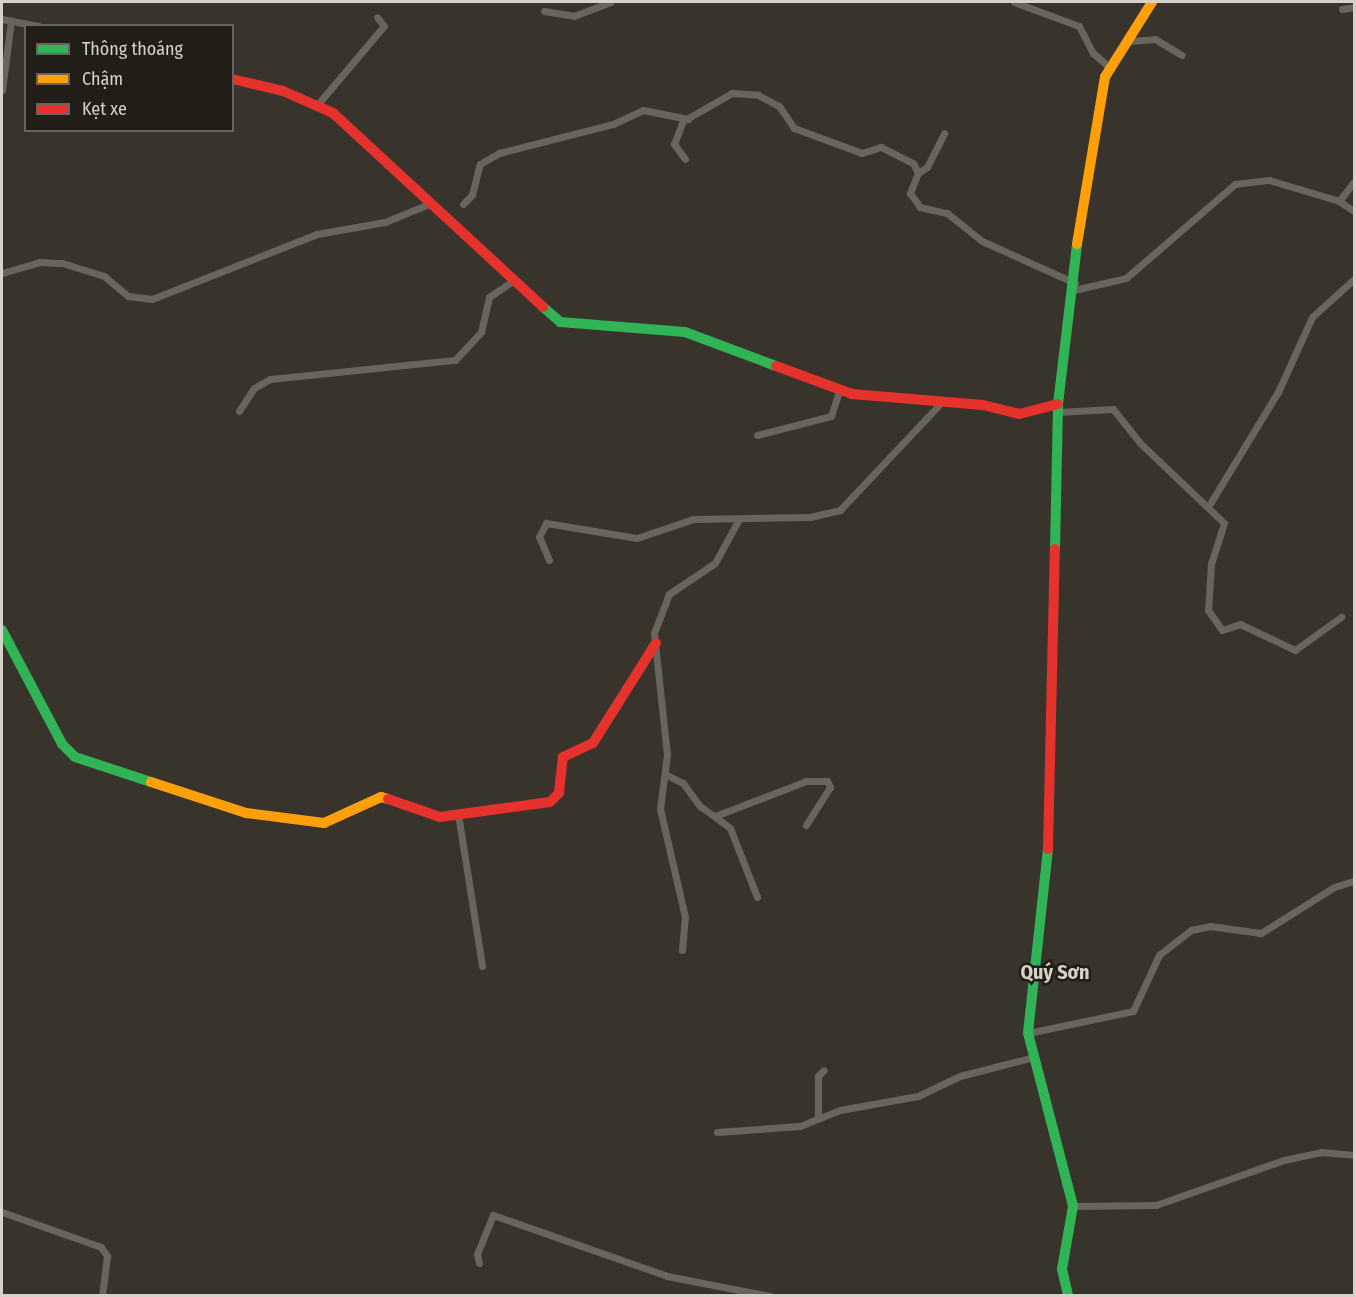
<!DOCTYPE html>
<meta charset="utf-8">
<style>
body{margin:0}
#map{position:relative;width:1356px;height:1297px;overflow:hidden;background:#38342c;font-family:"Fira Sans Condensed",sans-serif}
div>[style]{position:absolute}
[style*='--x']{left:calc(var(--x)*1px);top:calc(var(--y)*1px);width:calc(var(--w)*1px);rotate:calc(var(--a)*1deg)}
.street>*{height:7px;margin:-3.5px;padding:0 3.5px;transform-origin:3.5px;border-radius:3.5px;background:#68655f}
.fast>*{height:10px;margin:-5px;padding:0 5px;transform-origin:5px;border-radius:5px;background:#30b455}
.slow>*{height:10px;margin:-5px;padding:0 5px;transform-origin:5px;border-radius:5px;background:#ff9f0a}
.jam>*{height:10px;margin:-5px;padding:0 5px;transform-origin:5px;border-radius:5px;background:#e5322d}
span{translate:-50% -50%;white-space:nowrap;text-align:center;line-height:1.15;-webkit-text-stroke:5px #211d17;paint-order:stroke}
.quarter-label{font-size:20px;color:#d6d2c9;font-weight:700}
.frame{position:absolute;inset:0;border:3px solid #d6d2c9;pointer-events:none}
.legend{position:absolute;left:24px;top:24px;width:210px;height:108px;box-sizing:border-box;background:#211d17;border:2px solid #69655e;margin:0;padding:8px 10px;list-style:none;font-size:18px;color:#d6d2c9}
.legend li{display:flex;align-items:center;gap:12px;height:30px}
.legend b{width:30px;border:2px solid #69655e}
</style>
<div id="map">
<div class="street">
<div style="--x:1014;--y:2;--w:69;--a:20.3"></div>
<div style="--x:1079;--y:26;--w:30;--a:63"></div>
<div style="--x:1093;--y:53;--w:21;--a:41"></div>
<div style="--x:1342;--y:9;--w:12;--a:-9"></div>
<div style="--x:544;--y:11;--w:30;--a:9"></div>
<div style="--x:574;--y:16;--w:39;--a:-21"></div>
<div style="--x:2;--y:19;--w:38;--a:11"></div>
<div style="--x:1128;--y:41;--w:27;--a:-4"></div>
<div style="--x:1155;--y:39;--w:31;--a:31"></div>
<div style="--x:2;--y:90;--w:70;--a:-82.6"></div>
<div style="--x:318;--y:104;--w:102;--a:-49.8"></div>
<div style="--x:384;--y:26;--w:11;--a:-128"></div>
<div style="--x:685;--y:159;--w:19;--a:-126"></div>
<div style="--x:674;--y:144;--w:25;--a:-69"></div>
<div style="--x:683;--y:121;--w:56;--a:-29.7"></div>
<div style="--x:732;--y:93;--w:26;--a:4"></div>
<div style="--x:758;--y:95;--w:24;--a:28"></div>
<div style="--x:779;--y:106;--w:27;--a:56"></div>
<div style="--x:794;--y:128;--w:72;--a:20.2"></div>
<div style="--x:862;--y:153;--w:20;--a:-18"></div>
<div style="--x:881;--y:147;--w:36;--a:27"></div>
<div style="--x:913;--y:163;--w:11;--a:63"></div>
<div style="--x:918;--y:173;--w:22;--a:112"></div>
<div style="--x:910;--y:193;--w:17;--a:54"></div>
<div style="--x:920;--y:207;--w:28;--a:13"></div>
<div style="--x:947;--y:213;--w:45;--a:38.7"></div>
<div style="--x:982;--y:241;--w:102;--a:24.3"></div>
<div style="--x:918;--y:173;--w:11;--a:-34"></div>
<div style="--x:927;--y:167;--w:38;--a:-63"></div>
<div style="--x:1339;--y:201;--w:18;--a:34"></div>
<div style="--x:463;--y:204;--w:13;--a:-45"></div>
<div style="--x:472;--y:195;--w:32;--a:-76"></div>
<div style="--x:480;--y:164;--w:22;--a:-30"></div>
<div style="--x:499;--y:153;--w:118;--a:-14.3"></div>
<div style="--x:613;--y:124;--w:33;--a:-25"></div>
<div style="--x:643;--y:110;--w:46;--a:11.3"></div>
<div style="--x:2;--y:273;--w:40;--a:-16"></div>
<div style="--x:40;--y:262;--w:22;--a:3"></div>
<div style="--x:62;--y:263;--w:44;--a:17.2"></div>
<div style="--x:104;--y:276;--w:31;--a:40"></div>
<div style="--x:128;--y:296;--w:24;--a:7"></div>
<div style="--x:152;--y:299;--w:177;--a:-21.5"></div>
<div style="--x:317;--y:234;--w:69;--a:-10"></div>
<div style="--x:385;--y:222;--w:50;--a:-22.4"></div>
<div style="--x:1074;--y:290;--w:53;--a:-13"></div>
<div style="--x:1126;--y:278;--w:144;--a:-40.8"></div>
<div style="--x:1235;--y:184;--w:34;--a:-7"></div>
<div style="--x:1269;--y:180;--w:73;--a:16.7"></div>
<div style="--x:1339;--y:201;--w:24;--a:-52"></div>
<div style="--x:239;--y:411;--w:27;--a:-57"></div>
<div style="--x:254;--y:388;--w:18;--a:-29"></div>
<div style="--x:270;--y:379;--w:186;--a:-5.9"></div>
<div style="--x:455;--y:360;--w:38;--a:-47"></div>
<div style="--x:481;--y:332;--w:36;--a:-77"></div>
<div style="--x:489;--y:297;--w:29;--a:-34"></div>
<div style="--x:1058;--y:412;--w:55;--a:-3.1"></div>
<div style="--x:1113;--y:409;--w:43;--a:51.5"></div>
<div style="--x:1140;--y:443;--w:116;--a:43.6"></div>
<div style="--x:1224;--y:523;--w:43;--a:107.6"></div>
<div style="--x:1211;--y:564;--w:46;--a:93.7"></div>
<div style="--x:1208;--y:610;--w:24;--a:55"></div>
<div style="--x:1222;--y:630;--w:19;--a:-18"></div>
<div style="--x:1240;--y:624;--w:61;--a:25.3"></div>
<div style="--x:1295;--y:650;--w:57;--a:-35.7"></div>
<div style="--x:757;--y:435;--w:76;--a:-14.4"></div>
<div style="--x:831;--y:416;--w:25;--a:-72"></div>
<div style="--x:1208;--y:507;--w:135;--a:-58.7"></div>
<div style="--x:1278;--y:392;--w:82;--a:-65.6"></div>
<div style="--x:1312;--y:317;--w:57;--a:-42.1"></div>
<div style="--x:549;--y:560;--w:25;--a:-113"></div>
<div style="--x:539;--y:537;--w:16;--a:-63"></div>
<div style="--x:546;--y:523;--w:92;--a:9.4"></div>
<div style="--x:637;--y:538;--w:59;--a:-18.7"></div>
<div style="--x:693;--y:519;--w:117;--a:-1"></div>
<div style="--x:810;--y:517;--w:31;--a:-13"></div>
<div style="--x:840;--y:510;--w:143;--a:-46.7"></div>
<div style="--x:665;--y:774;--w:20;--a:27"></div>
<div style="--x:683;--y:783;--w:29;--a:54"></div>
<div style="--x:700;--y:806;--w:37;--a:36"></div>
<div style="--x:730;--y:828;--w:74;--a:68.6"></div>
<div style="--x:458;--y:814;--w:154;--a:81"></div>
<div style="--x:715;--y:816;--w:97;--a:-21"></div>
<div style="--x:806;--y:781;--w:21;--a:0"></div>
<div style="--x:827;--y:781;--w:7;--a:63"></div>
<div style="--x:830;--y:787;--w:45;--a:122.3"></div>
<div style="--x:682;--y:950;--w:33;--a:-85"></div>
<div style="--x:685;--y:917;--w:111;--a:-103"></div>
<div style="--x:660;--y:809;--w:54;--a:-82.6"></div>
<div style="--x:667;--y:755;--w:123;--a:-96.1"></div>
<div style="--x:654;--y:633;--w:42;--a:-69"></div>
<div style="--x:669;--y:594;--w:55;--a:-34"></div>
<div style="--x:715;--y:563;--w:50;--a:-61.4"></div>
<div style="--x:1028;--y:1033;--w:107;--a:-11.8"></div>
<div style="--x:1133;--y:1011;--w:62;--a:-65.1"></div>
<div style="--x:1159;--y:955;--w:41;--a:-38"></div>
<div style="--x:1191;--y:930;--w:19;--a:-12"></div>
<div style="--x:1210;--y:926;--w:51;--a:7.8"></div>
<div style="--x:1261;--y:933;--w:86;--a:-32.2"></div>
<div style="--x:1334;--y:887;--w:21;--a:-17"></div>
<div style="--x:818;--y:1115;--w:39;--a:-90"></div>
<div style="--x:818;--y:1076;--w:8;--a:-45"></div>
<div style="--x:717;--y:1132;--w:83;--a:-4.1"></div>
<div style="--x:800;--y:1126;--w:43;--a:-21.8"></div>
<div style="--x:840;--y:1110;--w:79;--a:-10.2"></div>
<div style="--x:918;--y:1096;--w:47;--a:-25.5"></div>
<div style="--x:960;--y:1076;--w:76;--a:-14.4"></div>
<div style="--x:1073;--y:1206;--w:83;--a:-0.7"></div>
<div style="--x:1156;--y:1205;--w:136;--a:-19.4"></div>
<div style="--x:1284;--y:1160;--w:38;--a:-12"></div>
<div style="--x:1321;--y:1152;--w:33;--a:5"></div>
<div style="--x:2;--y:1212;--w:105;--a:19.5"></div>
<div style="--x:101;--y:1247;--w:11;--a:56"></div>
<div style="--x:107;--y:1256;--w:40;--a:97.1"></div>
<div style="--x:479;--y:1263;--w:9;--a:-103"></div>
<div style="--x:477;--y:1254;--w:42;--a:-67.7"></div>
<div style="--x:493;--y:1215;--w:184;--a:19.3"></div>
<div style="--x:667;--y:1276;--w:105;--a:11"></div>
</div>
<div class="fast">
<div style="--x:543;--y:307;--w:23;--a:41"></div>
<div style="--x:560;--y:322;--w:125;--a:4.6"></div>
<div style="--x:685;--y:332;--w:97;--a:20.5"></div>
<div style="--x:1055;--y:549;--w:145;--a:-88.8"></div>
<div style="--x:1058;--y:404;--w:161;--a:-83.2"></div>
<div style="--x:2;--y:630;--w:129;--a:62.2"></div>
<div style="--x:62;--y:744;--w:18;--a:45"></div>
<div style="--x:75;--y:757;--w:80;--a:18.2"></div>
<div style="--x:1048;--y:849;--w:185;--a:96.2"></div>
<div style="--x:1028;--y:1033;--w:179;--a:75.4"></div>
<div style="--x:1073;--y:1206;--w:64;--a:99.9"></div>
<div style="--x:1062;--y:1269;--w:28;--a:77"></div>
</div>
<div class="slow">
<div style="--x:1077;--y:244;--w:169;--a:-80.5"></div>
<div style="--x:1105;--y:77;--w:89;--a:-57.9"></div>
<div style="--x:151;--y:782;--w:100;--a:18.1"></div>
<div style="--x:246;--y:813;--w:79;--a:7.3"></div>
<div style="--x:324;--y:823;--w:63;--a:-24.5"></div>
<div style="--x:381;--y:797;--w:7;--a:16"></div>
</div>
<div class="jam">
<div style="--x:232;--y:79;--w:52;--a:13.2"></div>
<div style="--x:283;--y:91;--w:55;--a:23.7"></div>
<div style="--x:333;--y:113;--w:286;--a:42.7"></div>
<div style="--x:776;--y:366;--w:81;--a:20.2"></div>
<div style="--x:852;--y:394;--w:131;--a:4.8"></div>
<div style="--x:983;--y:405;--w:37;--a:14"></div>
<div style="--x:1019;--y:414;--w:40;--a:-14.4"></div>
<div style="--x:388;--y:799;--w:55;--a:19.1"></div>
<div style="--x:440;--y:817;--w:111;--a:-7.8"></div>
<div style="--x:550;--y:802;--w:13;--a:-45"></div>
<div style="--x:559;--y:793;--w:36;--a:-84"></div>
<div style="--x:563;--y:757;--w:33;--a:-25"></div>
<div style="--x:593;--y:743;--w:118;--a:-57.8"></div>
<div style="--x:1048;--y:849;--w:300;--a:-88.7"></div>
</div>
<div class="quarter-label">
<span style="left:1055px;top:972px">Quý Sơn</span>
</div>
<div class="frame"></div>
<ul class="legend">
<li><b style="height:8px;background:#30b455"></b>Thông thoáng</li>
<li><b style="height:8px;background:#ff9f0a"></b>Chậm</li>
<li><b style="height:8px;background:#e5322d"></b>Kẹt xe</li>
</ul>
</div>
